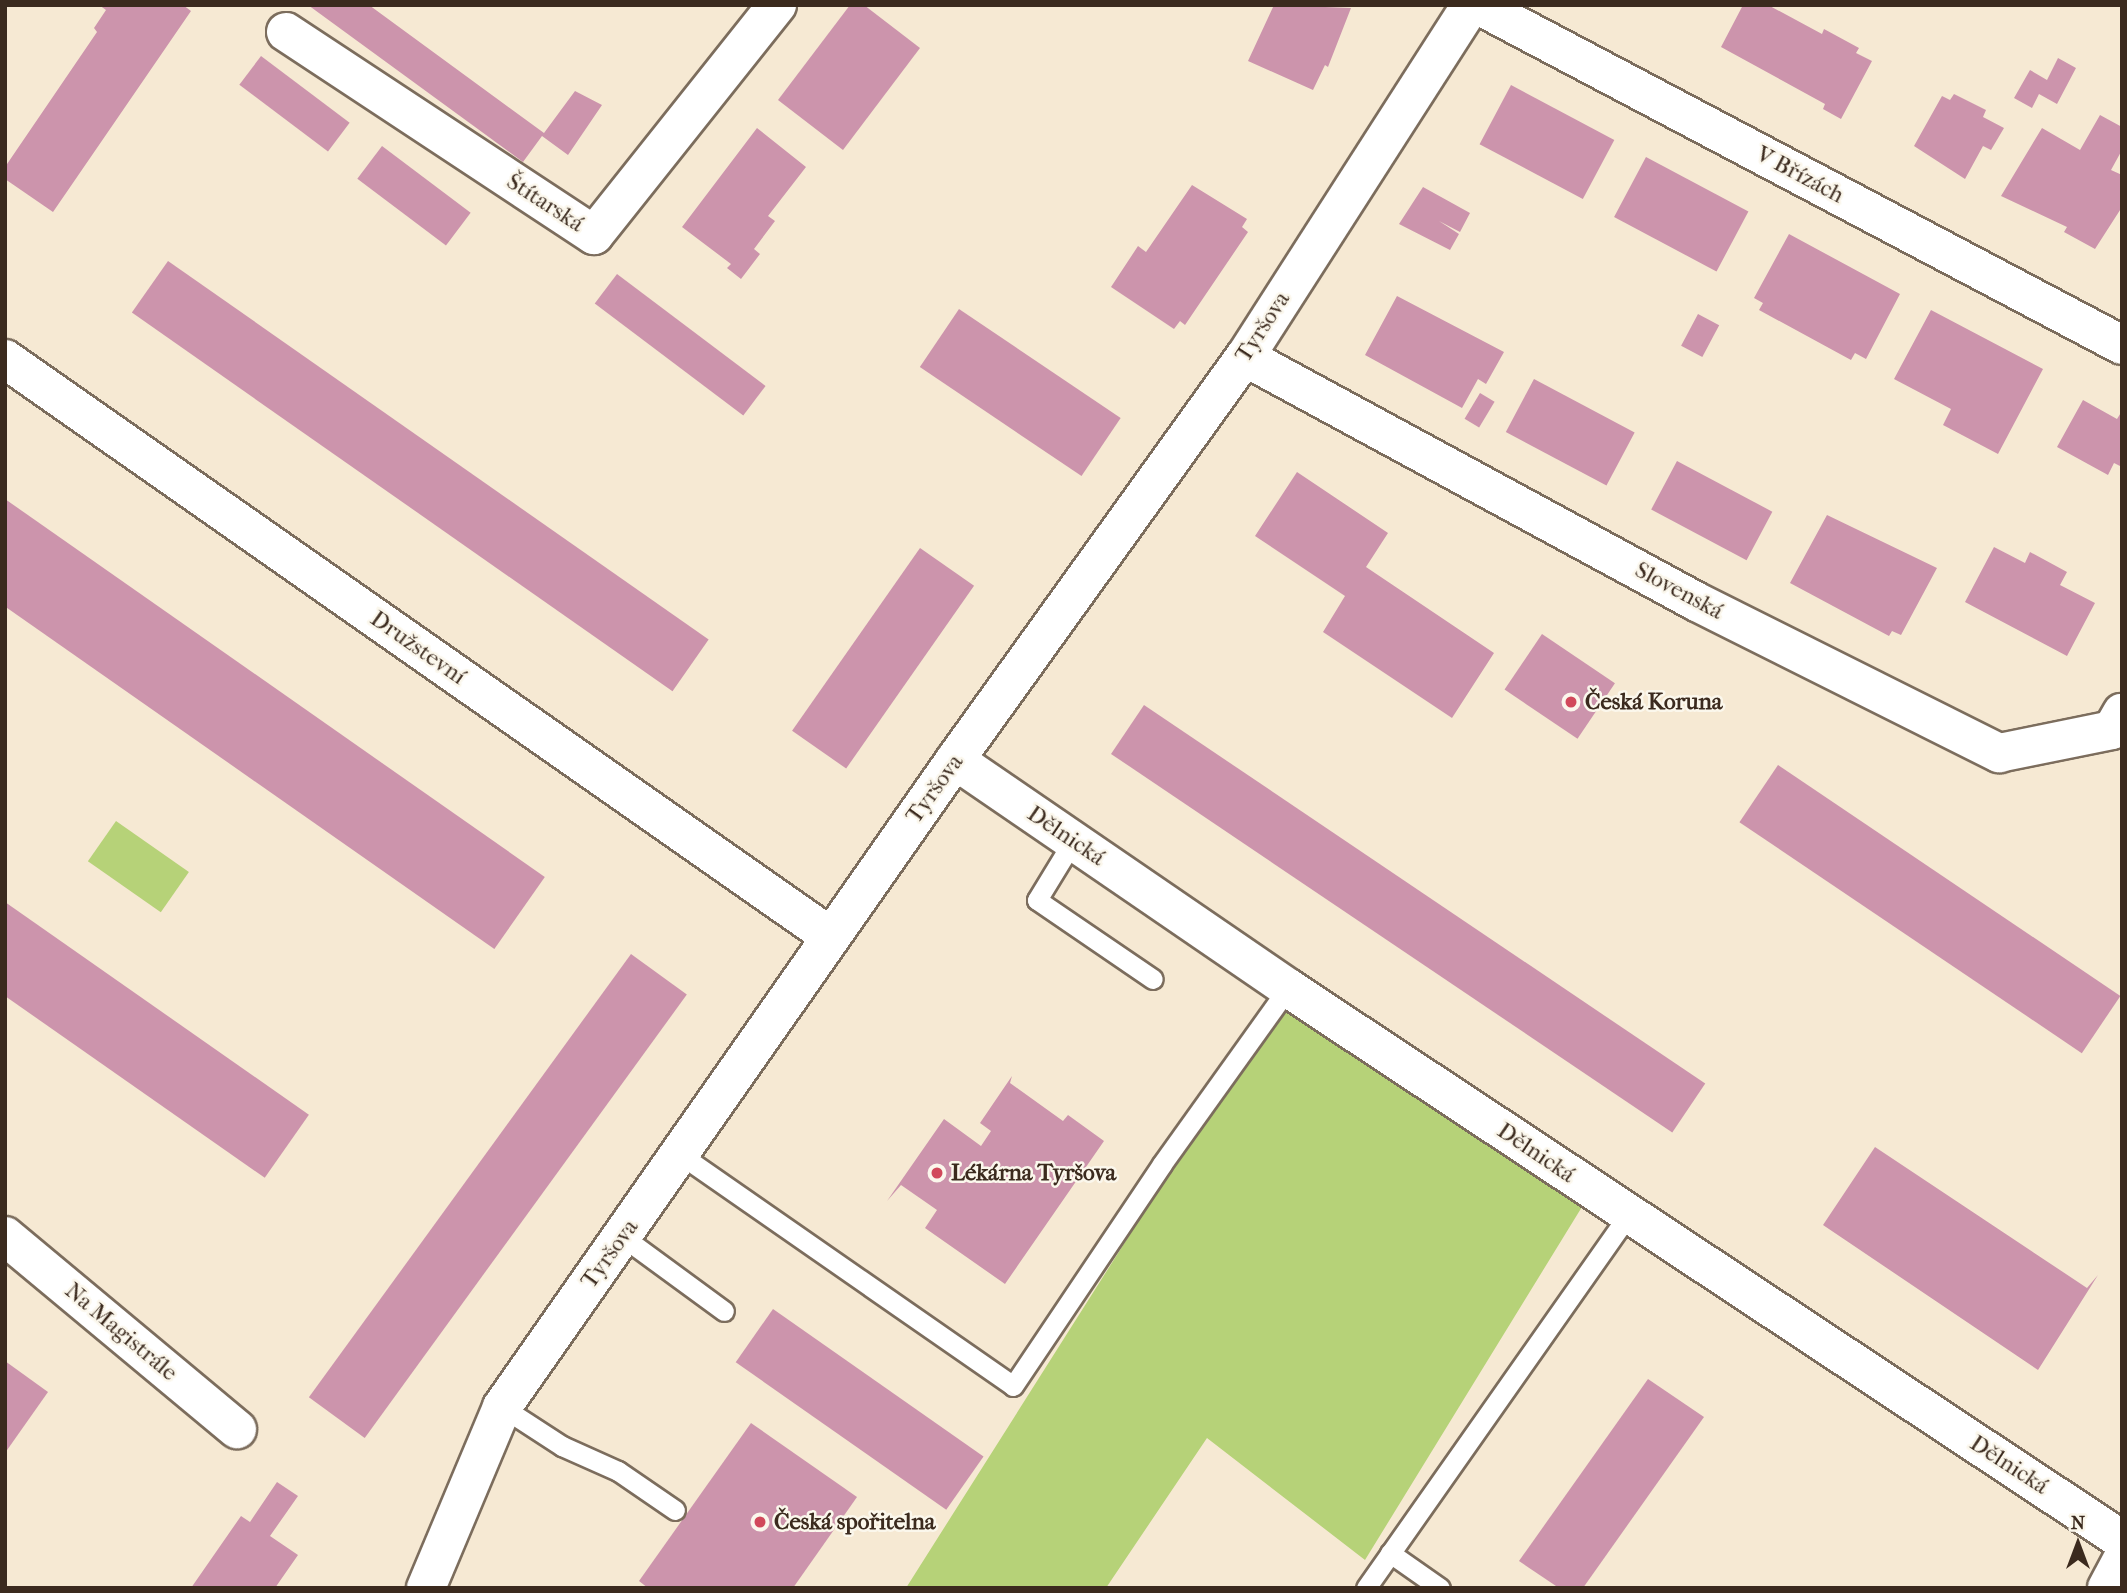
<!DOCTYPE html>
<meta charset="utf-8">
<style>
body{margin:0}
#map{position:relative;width:2127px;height:1593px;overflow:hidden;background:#f6e9d3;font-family:"IM FELL French Canon",serif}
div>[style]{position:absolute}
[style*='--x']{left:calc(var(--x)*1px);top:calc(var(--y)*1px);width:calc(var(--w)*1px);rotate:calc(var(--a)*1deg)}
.green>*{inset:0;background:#b6d278;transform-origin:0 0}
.building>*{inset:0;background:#cc94ac;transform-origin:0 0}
.roads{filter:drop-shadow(2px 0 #7c6d5d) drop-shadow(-2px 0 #7c6d5d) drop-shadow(0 2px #7c6d5d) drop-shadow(0 -2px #7c6d5d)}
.lane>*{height:19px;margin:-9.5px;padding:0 9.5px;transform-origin:9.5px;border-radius:9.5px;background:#fff}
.street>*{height:38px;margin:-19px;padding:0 19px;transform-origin:19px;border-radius:19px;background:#fff}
.dots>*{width:19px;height:19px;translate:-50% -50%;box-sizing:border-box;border:4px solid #fbf7ec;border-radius:50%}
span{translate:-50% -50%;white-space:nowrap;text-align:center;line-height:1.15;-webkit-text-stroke:5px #fbf7ec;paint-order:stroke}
.street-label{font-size:23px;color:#3b2a1e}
.poi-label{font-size:23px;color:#3b2a1e;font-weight:700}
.left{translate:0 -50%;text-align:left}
.frame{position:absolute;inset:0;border:7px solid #3b2a1e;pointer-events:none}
.north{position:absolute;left:2043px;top:1509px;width:70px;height:70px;-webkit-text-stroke:5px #fbf7ec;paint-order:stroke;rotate:0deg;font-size:19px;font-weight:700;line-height:28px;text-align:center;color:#3b2a1e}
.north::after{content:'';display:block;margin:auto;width:24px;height:32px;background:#3b2a1e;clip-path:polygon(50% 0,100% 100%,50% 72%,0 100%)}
</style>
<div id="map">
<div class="green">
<div style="left:116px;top:821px;width:89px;height:49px;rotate:35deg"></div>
<div style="clip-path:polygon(1279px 999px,1585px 1202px,1365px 1560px,1207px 1438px,1106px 1588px,906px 1588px)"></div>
</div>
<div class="building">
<div style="clip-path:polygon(99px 5px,183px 5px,191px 11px,53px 212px,5px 179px,5px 167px,97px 32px,94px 28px,106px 10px)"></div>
<div style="clip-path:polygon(308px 5px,369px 5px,544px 133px,575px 91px,602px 105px,568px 155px,542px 136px,523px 162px)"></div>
<div style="clip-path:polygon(850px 5px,864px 5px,920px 48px,843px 150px,778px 100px)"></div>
<div style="clip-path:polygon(1274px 5px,1351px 8px,1328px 67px,1325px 65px,1313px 90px,1248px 61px)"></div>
<div style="clip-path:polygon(1743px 5px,1768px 5px,1822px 34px,1824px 29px,1859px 48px,1856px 53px,1872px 61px,1841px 119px,1823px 109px,1825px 104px,1721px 47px)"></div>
<div style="left:261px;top:56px;width:111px;height:36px;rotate:37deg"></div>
<div style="clip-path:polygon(2058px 58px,2076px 68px,2057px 104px,2039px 94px,2032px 108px,2014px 98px,2030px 70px,2047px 80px)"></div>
<div style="left:1511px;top:85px;width:117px;height:67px;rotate:28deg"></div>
<div style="clip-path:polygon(1954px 94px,1986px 110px,1983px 117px,2004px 128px,1991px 150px,1983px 146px,1965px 179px,1914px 146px,1942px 96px,1950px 100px)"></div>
<div style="clip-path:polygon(2100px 115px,2122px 127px,2122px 150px,2111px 170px,2122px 175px,2122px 207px,2095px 249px,2064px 232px,2067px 227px,2001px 196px,2042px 128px,2080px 150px)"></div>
<div style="clip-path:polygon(757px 128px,806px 167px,768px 216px,775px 221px,754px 249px,760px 254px,741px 279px,727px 268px,731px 264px,682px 227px)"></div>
<div style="left:382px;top:146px;width:111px;height:41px;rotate:37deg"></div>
<div style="left:1646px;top:157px;width:116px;height:68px;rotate:28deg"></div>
<div style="clip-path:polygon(1192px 185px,1247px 219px,1242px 227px,1248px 232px,1185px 325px,1180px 321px,1174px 329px,1111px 287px,1138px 246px,1146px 252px)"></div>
<div style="clip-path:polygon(1423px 187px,1470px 213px,1460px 232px,1439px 221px,1459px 234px,1450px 250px,1399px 224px)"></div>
<div style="clip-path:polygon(1789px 234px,1900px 294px,1866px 359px,1855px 353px,1851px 360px,1759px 310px,1763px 303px,1754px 298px)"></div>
<div style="left:168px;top:261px;width:660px;height:63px;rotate:35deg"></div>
<div style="left:617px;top:274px;width:186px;height:37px;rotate:37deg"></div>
<div style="clip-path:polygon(1397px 296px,1504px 352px,1486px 384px,1478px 379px,1462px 408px,1365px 355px)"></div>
<div style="left:959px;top:309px;width:195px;height:70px;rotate:34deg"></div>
<div style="clip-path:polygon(1931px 310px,2043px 369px,1998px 454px,1943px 425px,1951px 409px,1894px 379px)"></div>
<div style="left:1698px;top:314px;width:24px;height:36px;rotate:28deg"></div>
<div style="left:1534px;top:379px;width:114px;height:60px;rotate:28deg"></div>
<div style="left:1480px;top:393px;width:17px;height:30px;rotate:31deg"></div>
<div style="clip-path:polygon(2083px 400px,2117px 419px,2122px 411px,2122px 467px,2114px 463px,2108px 475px,2057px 447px)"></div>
<div style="left:1677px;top:461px;width:108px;height:55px;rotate:28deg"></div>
<div style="clip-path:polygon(1297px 472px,1388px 533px,1366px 567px,1494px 653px,1452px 718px,1323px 632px,1345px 596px,1255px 536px)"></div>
<div style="left:5px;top:499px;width:659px;height:88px;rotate:35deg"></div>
<div style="clip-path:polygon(1827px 515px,1937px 568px,1901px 635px,1892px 631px,1889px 636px,1790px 583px)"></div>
<div style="clip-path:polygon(1994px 547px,2025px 563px,2030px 552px,2067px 572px,2060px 585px,2095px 603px,2067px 656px,1965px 602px)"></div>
<div style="left:920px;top:548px;width:66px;height:223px;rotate:35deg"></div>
<div style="left:1542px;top:634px;width:88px;height:67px;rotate:34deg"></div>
<div style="left:1144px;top:705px;width:677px;height:59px;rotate:34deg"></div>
<div style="left:1778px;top:765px;width:413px;height:69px;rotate:34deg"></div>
<div style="left:5px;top:902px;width:371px;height:77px;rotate:35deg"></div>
<div style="left:631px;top:954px;width:69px;height:548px;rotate:36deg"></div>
<div style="clip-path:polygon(1012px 1076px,1010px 1083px,1063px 1121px,1068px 1115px,1104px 1141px,1005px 1284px,925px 1228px,937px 1210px,901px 1185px,887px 1201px,944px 1119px,981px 1146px,991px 1131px,980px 1123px)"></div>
<div style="clip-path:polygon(1875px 1147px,2087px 1288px,2098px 1275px,2038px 1370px,1823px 1225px)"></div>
<div style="left:773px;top:1309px;width:257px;height:65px;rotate:35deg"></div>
<div style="clip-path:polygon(5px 1361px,48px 1392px,5px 1453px)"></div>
<div style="clip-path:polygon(1648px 1379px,1704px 1417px,1583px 1588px,1559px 1588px,1519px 1561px)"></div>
<div style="clip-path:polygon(751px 1423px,857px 1497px,793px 1588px,648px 1588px,639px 1581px)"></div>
<div style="clip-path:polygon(277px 1482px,298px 1496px,270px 1536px,298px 1555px,275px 1588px,191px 1588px,241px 1516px,250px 1522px)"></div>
</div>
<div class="roads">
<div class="lane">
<div style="--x:1073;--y:841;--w:69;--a:121.4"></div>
<div style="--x:1037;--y:900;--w:140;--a:34.3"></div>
<div style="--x:681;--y:1155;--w:404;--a:34.8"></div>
<div style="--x:1013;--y:1386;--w:267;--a:-56.1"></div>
<div style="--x:1162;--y:1164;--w:216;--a:-54.4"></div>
<div style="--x:623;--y:1237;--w:125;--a:36.2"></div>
<div style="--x:502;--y:1407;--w:72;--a:33"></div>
<div style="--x:562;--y:1446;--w:61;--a:24.1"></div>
<div style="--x:618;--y:1471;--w:69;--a:34.4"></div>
<div style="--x:1390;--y:1553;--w:61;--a:35"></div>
<div style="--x:1366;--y:1588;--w:457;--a:-54.9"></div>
</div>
<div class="street">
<div style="--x:1478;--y:5;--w:728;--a:27.83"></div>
<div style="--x:286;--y:32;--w:369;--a:33.4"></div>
<div style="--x:594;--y:235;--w:294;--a:-51.5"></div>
<div style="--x:1245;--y:357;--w:514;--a:28.46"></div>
<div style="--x:1697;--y:602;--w:338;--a:26.6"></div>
<div style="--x:1999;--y:753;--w:115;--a:-11.5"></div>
<div style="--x:2112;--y:730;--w:20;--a:-60"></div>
<div style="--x:5;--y:359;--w:1008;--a:34.98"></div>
<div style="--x:955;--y:760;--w:404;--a:34.4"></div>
<div style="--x:1288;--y:988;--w:1000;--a:33.5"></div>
<div style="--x:5;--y:1236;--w:302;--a:39.8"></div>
<div style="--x:426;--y:1588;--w:196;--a:-67.2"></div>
<div style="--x:502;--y:1407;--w:790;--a:-55"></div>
<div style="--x:955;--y:760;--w:496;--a:-54.3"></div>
<div style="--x:1245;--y:357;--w:418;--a:-57.3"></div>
<div style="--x:2107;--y:1588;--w:32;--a:-62"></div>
</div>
</div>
<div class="dots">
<div style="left:1571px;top:702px;background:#d1495b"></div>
<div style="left:937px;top:1173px;background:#d1495b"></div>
<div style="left:760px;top:1522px;background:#d1495b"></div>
</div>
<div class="street-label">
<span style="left:1800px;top:175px;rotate:28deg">V Břízách</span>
<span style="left:545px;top:203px;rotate:33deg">Štítarská</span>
<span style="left:1263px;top:327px;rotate:-57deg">Tyršova</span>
<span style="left:1679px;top:591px;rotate:28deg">Slovenská</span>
<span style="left:418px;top:648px;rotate:35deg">Družstevní</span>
<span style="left:935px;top:789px;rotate:-54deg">Tyršova</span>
<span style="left:1066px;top:836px;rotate:34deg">Dělnická</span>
<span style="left:1536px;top:1153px;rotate:34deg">Dělnická</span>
<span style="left:610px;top:1254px;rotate:-54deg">Tyršova</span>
<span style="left:121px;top:1332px;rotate:40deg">Na Magistrále</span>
<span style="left:2009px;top:1465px;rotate:33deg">Dělnická</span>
</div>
<div class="poi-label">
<span class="left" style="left:1585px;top:702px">Česká Koruna</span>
<span class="left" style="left:951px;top:1173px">Lékárna Tyršova</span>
<span class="left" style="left:774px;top:1522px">Česká spořitelna</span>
</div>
<div class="frame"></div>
<div class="north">N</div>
</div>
